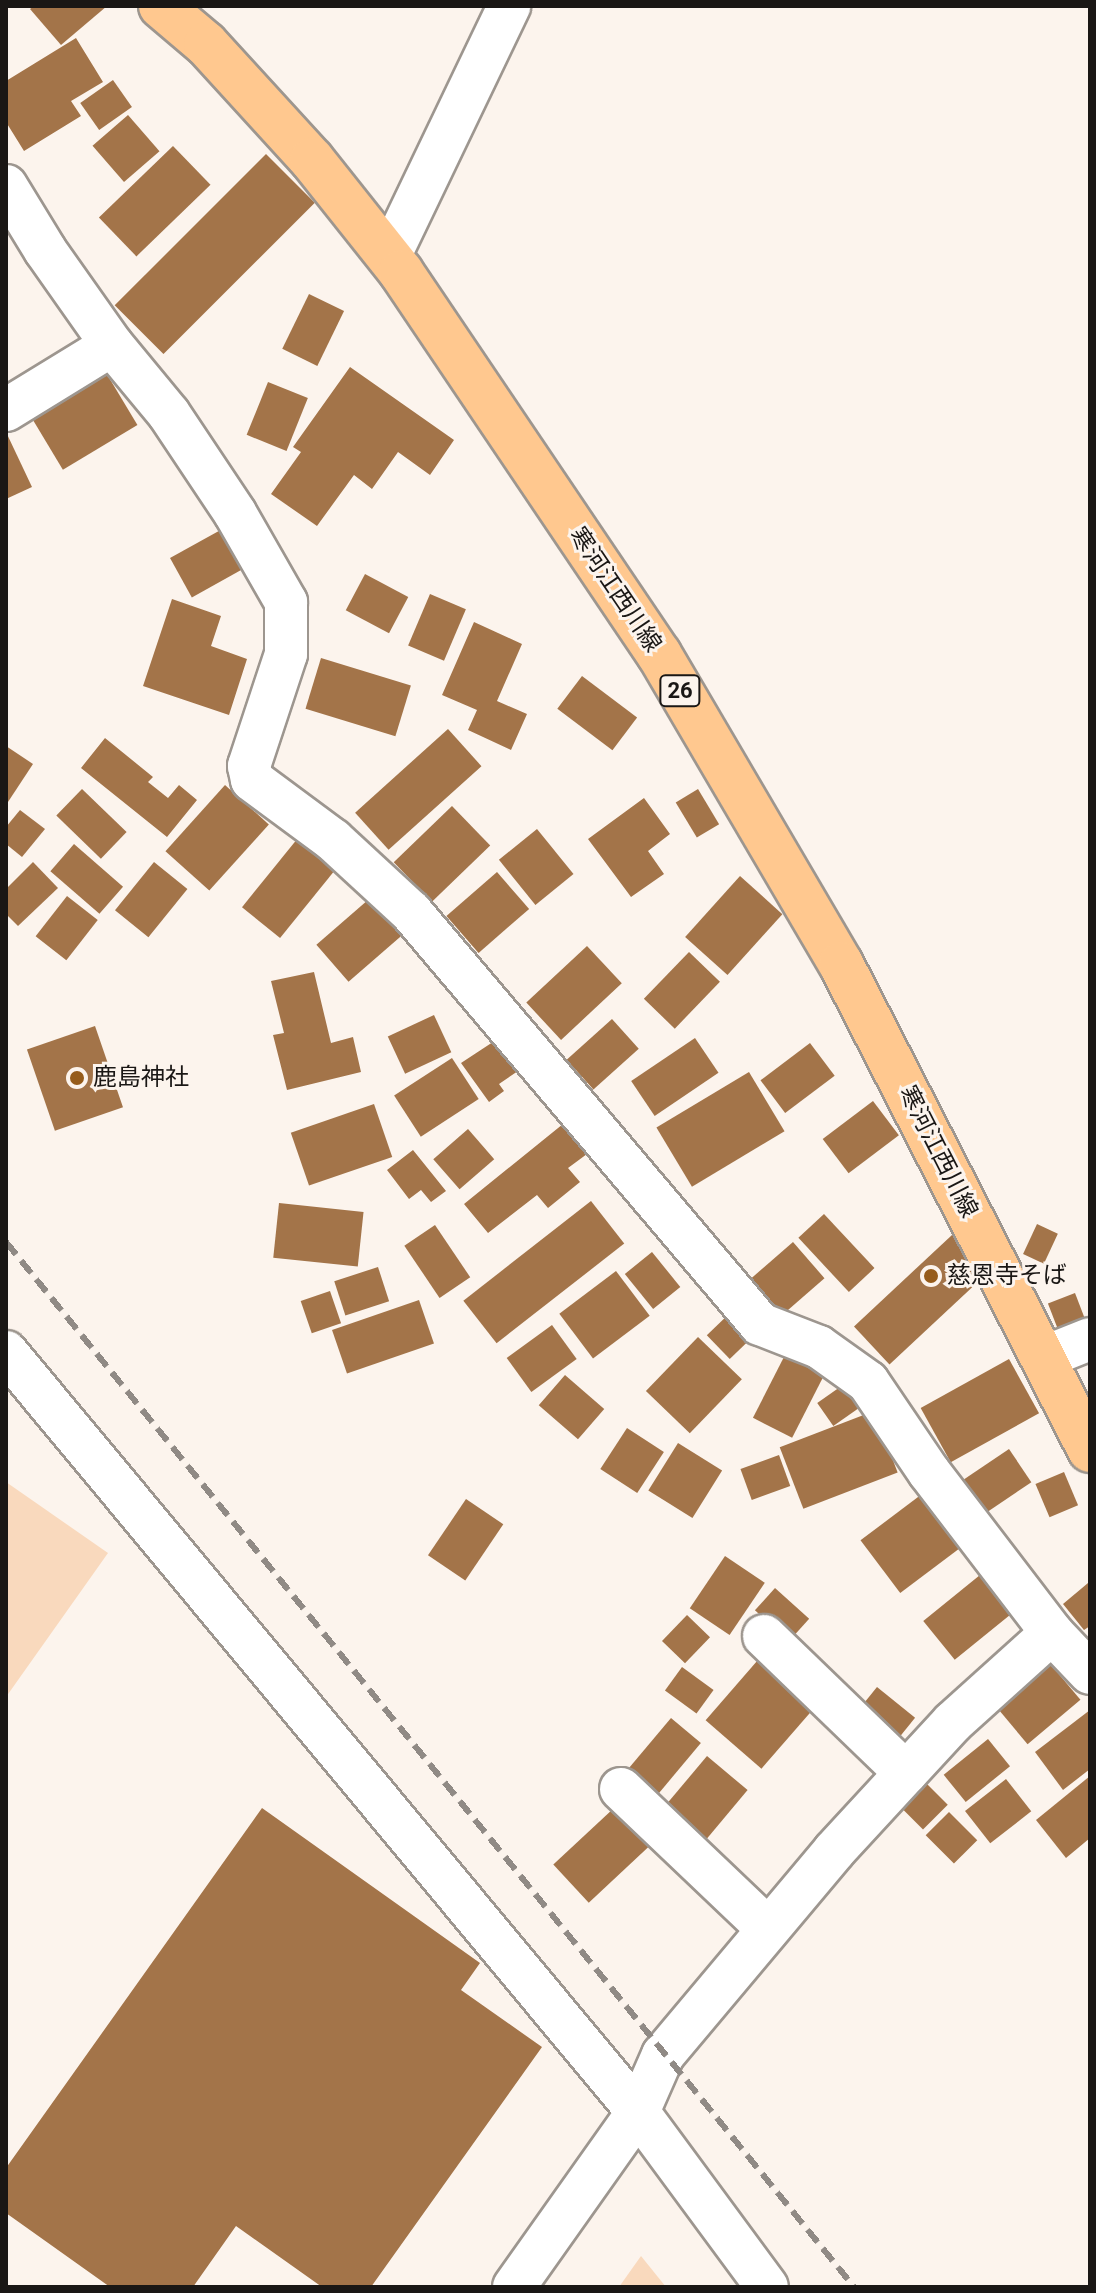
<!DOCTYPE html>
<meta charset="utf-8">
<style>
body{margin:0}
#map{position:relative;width:1096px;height:2293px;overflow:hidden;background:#fcf4ed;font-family:Roboto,"Noto Sans JP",sans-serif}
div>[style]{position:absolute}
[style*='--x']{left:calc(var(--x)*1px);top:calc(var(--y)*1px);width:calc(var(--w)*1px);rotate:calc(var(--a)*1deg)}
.green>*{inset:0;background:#f9d9bd}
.building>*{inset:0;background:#a37449;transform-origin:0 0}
.roads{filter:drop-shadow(2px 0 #9d968f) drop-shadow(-2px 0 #9d968f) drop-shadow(0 2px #9d968f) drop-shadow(0 -2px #9d968f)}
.minor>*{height:42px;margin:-21px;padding:0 21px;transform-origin:21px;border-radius:21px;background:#fff}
.major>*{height:44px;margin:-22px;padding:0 22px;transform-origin:22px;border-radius:22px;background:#ffc88f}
.rail>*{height:6px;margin-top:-3px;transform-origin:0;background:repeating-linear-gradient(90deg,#908a85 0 16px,transparent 0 24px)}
.dots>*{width:22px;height:22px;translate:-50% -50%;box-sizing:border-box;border:4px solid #fcf4ed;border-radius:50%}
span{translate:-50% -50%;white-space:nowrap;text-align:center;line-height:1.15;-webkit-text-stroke:6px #fcf4ed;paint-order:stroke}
.shield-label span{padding:2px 6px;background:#fcf4ed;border:2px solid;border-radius:6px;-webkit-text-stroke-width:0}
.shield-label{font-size:22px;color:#1a1715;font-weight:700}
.street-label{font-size:24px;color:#1a1715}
.poi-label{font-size:24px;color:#1a1715}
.left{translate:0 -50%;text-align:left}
.frame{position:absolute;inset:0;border:8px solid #1a1715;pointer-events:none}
</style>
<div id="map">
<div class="green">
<div style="clip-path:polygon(6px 1482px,108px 1553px,6px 1697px)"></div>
<div style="clip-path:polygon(641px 2256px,666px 2287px,619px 2287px)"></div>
</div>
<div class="building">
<div style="clip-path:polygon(34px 6px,107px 6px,61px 45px,30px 9px)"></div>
<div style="clip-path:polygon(76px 38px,103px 82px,71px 101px,81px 116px,24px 151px,6px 122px,6px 81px)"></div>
<div style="left:113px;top:80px;width:33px;height:40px;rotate:55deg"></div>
<div style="left:128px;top:115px;width:48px;height:47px;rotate:49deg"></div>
<div style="left:173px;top:146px;width:54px;height:103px;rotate:46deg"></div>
<div style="left:266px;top:154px;width:69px;height:214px;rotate:45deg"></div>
<div style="left:309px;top:294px;width:39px;height:61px;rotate:26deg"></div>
<div style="clip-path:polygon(350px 367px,454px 440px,430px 475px,398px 452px,372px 489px,354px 475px,317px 526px,271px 494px,301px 452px,293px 447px)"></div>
<div style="left:105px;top:371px;width:63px;height:87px;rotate:59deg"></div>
<div style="left:268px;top:382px;width:43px;height:57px;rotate:22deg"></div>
<div style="clip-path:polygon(6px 432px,32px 487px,6px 499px)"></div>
<div style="left:226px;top:527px;width:45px;height:64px;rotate:61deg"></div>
<div style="left:365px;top:574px;width:49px;height:41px;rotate:28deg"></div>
<div style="left:430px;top:594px;width:39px;height:56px;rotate:23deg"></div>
<div style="clip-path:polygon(172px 599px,221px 616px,211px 646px,247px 659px,229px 715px,143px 686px)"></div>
<div style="clip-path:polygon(474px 622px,522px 644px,497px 701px,527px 714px,511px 750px,468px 730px,477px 710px,442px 695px)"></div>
<div style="left:321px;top:658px;width:94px;height:53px;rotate:17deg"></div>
<div style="left:582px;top:676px;width:69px;height:41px;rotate:37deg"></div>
<div style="left:448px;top:729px;width:50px;height:125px;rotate:48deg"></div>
<div style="clip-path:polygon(105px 738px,153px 777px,148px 782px,168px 798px,179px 785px,197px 800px,167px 837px,81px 768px)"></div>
<div style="clip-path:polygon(6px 746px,33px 764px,6px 805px)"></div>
<div style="left:225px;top:785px;width:59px;height:89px;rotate:42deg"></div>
<div style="left:82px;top:789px;width:62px;height:37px;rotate:44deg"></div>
<div style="left:698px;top:789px;width:41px;height:26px;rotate:59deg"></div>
<div style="clip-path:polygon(644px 798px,670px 834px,648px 851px,664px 874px,631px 897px,588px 839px)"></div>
<div style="left:452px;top:806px;width:55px;height:81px;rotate:46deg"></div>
<div style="clip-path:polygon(20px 810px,45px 829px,22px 857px,6px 844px,6px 827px)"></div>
<div style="left:537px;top:829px;width:58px;height:49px;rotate:51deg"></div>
<div style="left:298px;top:838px;width:49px;height:89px;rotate:39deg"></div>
<div style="left:74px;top:844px;width:65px;height:36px;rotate:41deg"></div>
<div style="clip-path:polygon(33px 862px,58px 888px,18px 926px,6px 914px,6px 889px)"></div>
<div style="left:154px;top:862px;width:43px;height:62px;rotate:39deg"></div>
<div style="left:497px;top:872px;width:49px;height:67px;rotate:49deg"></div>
<div style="left:740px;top:876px;width:57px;height:82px;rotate:42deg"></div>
<div style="left:376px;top:893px;width:49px;height:79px;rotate:49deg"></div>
<div style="left:67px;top:896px;width:39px;height:51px;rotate:38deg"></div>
<div style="left:587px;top:946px;width:51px;height:83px;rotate:47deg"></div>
<div style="left:689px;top:952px;width:43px;height:65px;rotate:44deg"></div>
<div style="clip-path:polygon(314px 972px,331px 1043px,353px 1037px,361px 1072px,287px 1090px,273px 1035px,284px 1033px,271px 981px)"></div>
<div style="left:434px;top:1015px;width:41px;height:51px;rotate:65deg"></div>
<div style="left:612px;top:1019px;width:40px;height:61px;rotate:48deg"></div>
<div style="left:95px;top:1026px;width:86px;height:72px;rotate:71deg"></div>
<div style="left:695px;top:1038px;width:42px;height:77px;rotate:56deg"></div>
<div style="clip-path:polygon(496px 1040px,518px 1071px,499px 1084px,504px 1091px,489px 1102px,461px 1063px)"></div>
<div style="left:810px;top:1043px;width:41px;height:62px;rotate:53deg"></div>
<div style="left:452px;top:1058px;width:49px;height:69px;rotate:57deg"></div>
<div style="left:749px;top:1072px;width:69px;height:108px;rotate:59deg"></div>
<div style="left:873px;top:1101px;width:43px;height:63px;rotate:53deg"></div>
<div style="left:374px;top:1104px;width:56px;height:88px;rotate:71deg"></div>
<div style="clip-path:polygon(563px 1124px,587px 1154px,568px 1168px,580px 1182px,548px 1208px,537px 1195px,488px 1233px,464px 1204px)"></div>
<div style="left:468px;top:1129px;width:40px;height:46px;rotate:49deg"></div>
<div style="clip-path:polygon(413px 1150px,446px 1191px,431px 1202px,421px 1190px,409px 1199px,387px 1170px)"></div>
<div style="left:591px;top:1201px;width:54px;height:162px;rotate:52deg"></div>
<div style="left:279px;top:1203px;width:85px;height:55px;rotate:6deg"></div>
<div style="left:824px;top:1214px;width:74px;height:35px;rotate:47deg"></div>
<div style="left:1037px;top:1224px;width:23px;height:33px;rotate:25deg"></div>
<div style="left:435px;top:1225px;width:63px;height:37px;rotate:56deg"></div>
<div style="left:952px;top:1235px;width:52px;height:134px;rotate:47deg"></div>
<div style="left:793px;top:1242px;width:48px;height:62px;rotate:49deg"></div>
<div style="left:652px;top:1252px;width:45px;height:35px;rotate:51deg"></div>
<div style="left:378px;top:1267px;width:36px;height:46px;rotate:72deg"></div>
<div style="left:616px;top:1271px;width:56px;height:71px;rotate:53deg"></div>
<div style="left:330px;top:1291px;width:34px;height:31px;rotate:71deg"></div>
<div style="left:1075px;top:1293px;width:31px;height:29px;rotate:69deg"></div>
<div style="left:419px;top:1300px;width:46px;height:92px;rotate:71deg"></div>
<div style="left:732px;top:1311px;width:33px;height:35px;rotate:46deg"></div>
<div style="left:552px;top:1325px;width:42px;height:56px;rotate:54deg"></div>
<div style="left:698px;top:1337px;width:61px;height:75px;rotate:44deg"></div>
<div style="left:787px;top:1351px;width:44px;height:75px;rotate:27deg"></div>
<div style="left:1009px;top:1359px;width:62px;height:101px;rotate:61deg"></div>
<div style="left:565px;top:1375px;width:52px;height:40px;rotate:41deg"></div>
<div style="left:850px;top:1380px;width:28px;height:40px;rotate:55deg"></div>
<div style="left:874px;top:1411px;width:66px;height:101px;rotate:69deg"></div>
<div style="left:627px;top:1428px;width:44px;height:49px;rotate:33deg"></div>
<div style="left:678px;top:1443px;width:52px;height:56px;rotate:32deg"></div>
<div style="left:1009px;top:1449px;width:40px;height:55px;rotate:56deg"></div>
<div style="left:779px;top:1455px;width:33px;height:41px;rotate:70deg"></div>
<div style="left:1064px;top:1472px;width:36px;height:31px;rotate:67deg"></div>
<div style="left:922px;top:1494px;width:66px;height:77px;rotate:53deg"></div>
<div style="left:466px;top:1499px;width:45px;height:68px;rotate:34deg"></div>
<div style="left:725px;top:1556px;width:48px;height:63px;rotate:34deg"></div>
<div style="left:980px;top:1575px;width:50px;height:73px;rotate:51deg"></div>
<div style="clip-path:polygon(1088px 1583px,1090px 1626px,1084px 1630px,1063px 1604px)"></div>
<div style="left:775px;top:1588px;width:46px;height:30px;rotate:42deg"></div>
<div style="left:687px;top:1615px;width:32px;height:36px;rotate:44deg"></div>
<div style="left:764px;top:1653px;width:74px;height:89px;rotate:41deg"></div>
<div style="left:1047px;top:1660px;width:52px;height:69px;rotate:50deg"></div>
<div style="left:682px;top:1667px;width:39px;height:29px;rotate:36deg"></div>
<div style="left:877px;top:1687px;width:49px;height:33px;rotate:39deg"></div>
<div style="clip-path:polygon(1090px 1710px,1090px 1769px,1063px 1790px,1035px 1752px)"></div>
<div style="left:671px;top:1718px;width:39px;height:67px;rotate:40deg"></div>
<div style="left:988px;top:1739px;width:35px;height:57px;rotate:51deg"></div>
<div style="left:707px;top:1756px;width:53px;height:68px;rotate:40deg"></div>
<div style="clip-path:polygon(1090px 1776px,1090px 1838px,1066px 1858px,1036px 1820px)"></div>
<div style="left:1006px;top:1779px;width:41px;height:52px;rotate:52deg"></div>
<div style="left:923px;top:1780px;width:35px;height:35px;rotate:45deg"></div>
<div style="clip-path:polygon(262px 1808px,480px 1963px,461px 1990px,542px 2047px,371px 2287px,322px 2287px,236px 2226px,193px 2287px,110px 2287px,6px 2213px,6px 2168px)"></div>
<div style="left:614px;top:1808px;width:52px;height:83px;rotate:47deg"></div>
<div style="left:949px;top:1812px;width:40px;height:33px;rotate:45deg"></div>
</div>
<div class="roads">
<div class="minor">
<div style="--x:6;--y:186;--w:75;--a:58.6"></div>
<div style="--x:45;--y:250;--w:116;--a:54.8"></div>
<div style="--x:112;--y:345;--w:89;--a:50.4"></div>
<div style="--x:169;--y:414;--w:119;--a:56.3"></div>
<div style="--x:235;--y:513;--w:103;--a:60.2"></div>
<div style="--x:286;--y:602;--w:52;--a:90"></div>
<div style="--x:286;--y:654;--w:118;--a:108.3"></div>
<div style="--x:249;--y:766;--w:14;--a:78"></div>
<div style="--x:252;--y:780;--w:101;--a:36.5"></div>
<div style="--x:333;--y:840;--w:106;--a:42.7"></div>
<div style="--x:411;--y:912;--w:540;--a:49.73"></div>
<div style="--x:760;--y:1324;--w:63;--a:21.3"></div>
<div style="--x:819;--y:1347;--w:60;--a:35.5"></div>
<div style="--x:868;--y:1382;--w:109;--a:55.9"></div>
<div style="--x:929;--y:1472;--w:203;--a:52.6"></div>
<div style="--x:1052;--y:1633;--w:55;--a:46.5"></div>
<div style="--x:389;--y:257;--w:278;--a:-64.4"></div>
<div style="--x:6;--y:410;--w:124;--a:-31.5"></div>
<div style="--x:6;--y:1352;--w:988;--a:50.25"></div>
<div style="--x:638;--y:2112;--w:217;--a:53.6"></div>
<div style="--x:1045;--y:1357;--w:48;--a:-21.8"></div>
<div style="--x:764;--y:1636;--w:197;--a:44"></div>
<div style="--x:621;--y:1789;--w:203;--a:43.6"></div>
<div style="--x:514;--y:2287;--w:214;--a:-54.7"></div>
<div style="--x:638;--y:2112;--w:62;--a:-66.3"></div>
<div style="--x:663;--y:2055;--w:266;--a:-50"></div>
<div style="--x:834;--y:1851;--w:106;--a:-47.3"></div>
<div style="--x:906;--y:1773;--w:69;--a:-47.3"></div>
<div style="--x:953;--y:1722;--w:133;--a:-42"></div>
</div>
<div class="major">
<div style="--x:161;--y:6;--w:59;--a:40.2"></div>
<div style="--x:206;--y:44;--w:157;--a:47.6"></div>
<div style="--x:312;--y:160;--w:143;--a:51.5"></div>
<div style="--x:401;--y:272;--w:461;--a:56"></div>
<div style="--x:659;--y:654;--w:359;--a:59.6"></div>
<div style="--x:841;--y:964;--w:546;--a:62.87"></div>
</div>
</div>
<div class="rail">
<div style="--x:6;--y:1242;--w:1346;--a:50.94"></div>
</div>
<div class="dots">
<div style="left:77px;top:1078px;background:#965c1b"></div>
<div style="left:931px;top:1276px;background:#965c1b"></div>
</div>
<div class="shield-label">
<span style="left:680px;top:691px">26</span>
</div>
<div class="street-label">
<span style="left:615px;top:590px;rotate:56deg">寒河江西川線</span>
<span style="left:938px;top:1152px;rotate:63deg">寒河江西川線</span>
</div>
<div class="poi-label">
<span class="left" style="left:93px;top:1078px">鹿島神社</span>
<span class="left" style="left:947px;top:1276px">慈恩寺そば</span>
</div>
<div class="frame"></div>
</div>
